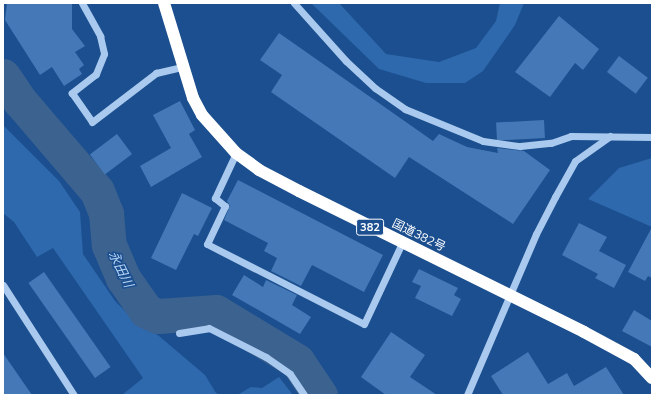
<!DOCTYPE html>
<meta charset="utf-8">
<style>
body{margin:0}
#map{position:relative;width:655px;height:398px;overflow:hidden;background:#1b4f8f;font-family:Mulish,"Noto Sans JP",sans-serif}
div>[style]{position:absolute}
[style*='--x']{left:calc(var(--x)*1px);top:calc(var(--y)*1px);width:calc(var(--w)*1px);rotate:calc(var(--a)*1deg)}
.green>*{inset:0;background:#2e69ad}
.river>*{height:35px;margin:-17.5px;padding:0 17.5px;transform-origin:17.5px;border-radius:17.5px;background:#3c6290}
.building>*{inset:0;background:#4478b7;transform-origin:0 0}
.minor>*{height:7px;margin:-3.5px;padding:0 3.5px;transform-origin:3.5px;border-radius:3.5px;background:#a9c9ee}
.highway>*{height:12px;margin:-6px;padding:0 6px;transform-origin:6px;border-radius:6px;background:#fff}
span{translate:-50% -50%;white-space:nowrap;text-align:center;line-height:1.15;-webkit-text-stroke:3px #1b4f8f;paint-order:stroke}
.shield-label span{padding:1px 3px;background:#1b4f8f;border:1px solid;border-radius:3px;-webkit-text-stroke-width:0}
.shield-label{font-size:11px;color:#fff;font-weight:700}
.street-label{font-size:12px;color:#fff}
.water-label{font-size:13px;color:#b5d3f5;font-style:italic}
.frame{position:absolute;inset:0;border:4px solid #fff;pointer-events:none}
</style>
<div id="map">
<div class="green">
<div style="clip-path:polygon(311px 3px,339px 3px,386px 54px,439px 62px,476px 48px,496px 21px,500px 3px,524px 3px,515px 25px,483px 71px,465px 83px,426px 83px,379px 69px)"></div>
<div style="clip-path:polygon(3px 125px,59px 181px,80px 212px,83px 254px,115px 301px,132px 318px,159px 336px,205px 375px,216px 393px,221px 395px,122px 395px,143px 378px,53px 248px,37px 257px,14px 222px,3px 213px)"></div>
<div style="clip-path:polygon(652px 158px,652px 227px,588px 199px,619px 168px)"></div>
<div style="clip-path:polygon(279px 377px,293px 395px,237px 395px,251px 387px,262px 388px)"></div>
</div>
<div class="river">
<div style="--x:3;--y:76;--w:30;--a:56"></div>
<div style="--x:20;--y:101;--w:118;--a:49.5"></div>
<div style="--x:97;--y:191;--w:24;--a:68"></div>
<div style="--x:106;--y:213;--w:32;--a:85"></div>
<div style="--x:109;--y:245;--w:36;--a:67"></div>
<div style="--x:123;--y:278;--w:40;--a:55.1"></div>
<div style="--x:146;--y:311;--w:13;--a:23"></div>
<div style="--x:158;--y:316;--w:58;--a:-3.9"></div>
<div style="--x:216;--y:312;--w:95;--a:31.2"></div>
<div style="--x:297;--y:361;--w:41;--a:55.9"></div>
</div>
<div class="building">
<div style="clip-path:polygon(7px 3px,72px 3px,72px 29px,85px 46px,75px 52px,84px 65px,79px 69px,82px 74px,64px 86px,52px 67px,40px 75px,5px 20px)"></div>
<div style="clip-path:polygon(559px 16px,599px 49px,583px 70px,575px 63px,550px 97px,515px 72px)"></div>
<div style="clip-path:polygon(279px 33px,433px 141px,439px 134px,467px 147px,498px 153px,497px 148px,524px 151px,550px 170px,513px 224px,409px 157px,395px 178px,271px 92px,282px 75px,260px 60px)"></div>
<div style="left:619px;top:56px;width:36px;height:20px;rotate:37deg"></div>
<div style="clip-path:polygon(180px 101px,195px 130px,189px 134px,202px 157px,151px 187px,140px 166px,171px 148px,153px 115px)"></div>
<div style="left:544px;top:120px;width:18px;height:48px;rotate:87deg"></div>
<div style="left:117px;top:134px;width:25px;height:34px;rotate:53deg"></div>
<div style="clip-path:polygon(238px 180px,383px 255px,364px 292px,312px 265px,301px 286px,271px 271px,277px 258px,264px 251px,268px 243px,224px 220px,230px 206px,227px 201px)"></div>
<div style="clip-path:polygon(182px 193px,212px 208px,198px 236px,194px 234px,176px 270px,151px 258px)"></div>
<div style="clip-path:polygon(579px 223px,607px 237px,599px 251px,626px 265px,614px 288px,595px 278px,598px 274px,562px 255px)"></div>
<div style="clip-path:polygon(652px 227px,652px 278px,648px 276px,645px 281px,628px 272px)"></div>
<div style="clip-path:polygon(419px 269px,458px 288px,454px 295px,461px 299px,452px 316px,415px 298px,421px 286px,412px 282px)"></div>
<div style="left:44px;top:272px;width:116px;height:19px;rotate:55deg"></div>
<div style="clip-path:polygon(244px 275px,263px 287px,266px 280px,297px 295px,292px 305px,311px 317px,300px 334px,232px 295px)"></div>
<div style="clip-path:polygon(634px 310px,652px 321px,652px 347px,622px 331px)"></div>
<div style="clip-path:polygon(391px 332px,425px 355px,410px 377px,437px 395px,386px 395px,361px 377px)"></div>
<div style="clip-path:polygon(528px 352px,548px 384px,567px 373px,574px 386px,606px 367px,624px 395px,503px 395px,491px 376px)"></div>
<div style="clip-path:polygon(3px 353px,32px 395px,3px 395px)"></div>
</div>
<div class="minor">
<div style="--x:82;--y:3;--w:38;--a:61"></div>
<div style="--x:100;--y:36;--w:18;--a:77"></div>
<div style="--x:104;--y:54;--w:22;--a:112"></div>
<div style="--x:96;--y:74;--w:31;--a:142"></div>
<div style="--x:72;--y:93;--w:35;--a:55"></div>
<div style="--x:92;--y:122;--w:81;--a:-37.4"></div>
<div style="--x:156;--y:73;--w:28;--a:-13"></div>
<div style="--x:294;--y:3;--w:78;--a:48.1"></div>
<div style="--x:346;--y:61;--w:40;--a:43"></div>
<div style="--x:375;--y:88;--w:37;--a:35"></div>
<div style="--x:405;--y:109;--w:84;--a:22.3"></div>
<div style="--x:483;--y:141;--w:37;--a:8"></div>
<div style="--x:520;--y:146;--w:31;--a:-6"></div>
<div style="--x:551;--y:143;--w:21;--a:-19"></div>
<div style="--x:571;--y:136;--w:81;--a:0.7"></div>
<div style="--x:236;--y:153;--w:50;--a:115"></div>
<div style="--x:215;--y:198;--w:13;--a:39"></div>
<div style="--x:225;--y:206;--w:42;--a:115.3"></div>
<div style="--x:207;--y:244;--w:176;--a:27"></div>
<div style="--x:364;--y:324;--w:89;--a:-64.9"></div>
<div style="--x:3;--y:285;--w:131;--a:57.2"></div>
<div style="--x:179;--y:333;--w:30;--a:-9"></div>
<div style="--x:209;--y:328;--w:64;--a:27"></div>
<div style="--x:266;--y:357;--w:29;--a:35"></div>
<div style="--x:290;--y:374;--w:25;--a:56"></div>
<div style="--x:467;--y:395;--w:175;--a:-66.8"></div>
<div style="--x:536;--y:234;--w:42;--a:-62.8"></div>
<div style="--x:555;--y:197;--w:41;--a:-60.9"></div>
<div style="--x:575;--y:161;--w:43;--a:-35.5"></div>
</div>
<div class="highway">
<div style="--x:164;--y:3;--w:99;--a:73"></div>
<div style="--x:193;--y:98;--w:19;--a:62"></div>
<div style="--x:202;--y:115;--w:51;--a:48.2"></div>
<div style="--x:236;--y:153;--w:29;--a:36"></div>
<div style="--x:259;--y:170;--w:45;--a:27.7"></div>
<div style="--x:299;--y:191;--w:318;--a:26.3"></div>
<div style="--x:584;--y:332;--w:57;--a:28.4"></div>
<div style="--x:634;--y:359;--w:26;--a:47"></div>
</div>
<div class="shield-label">
<span style="left:370px;top:227px">382</span>
</div>
<div class="street-label">
<span style="left:419px;top:235px;rotate:26deg">国道382号</span>
</div>
<div class="water-label">
<span style="left:121px;top:269px;rotate:64deg">永田川</span>
</div>
<div class="frame"></div>
</div>
